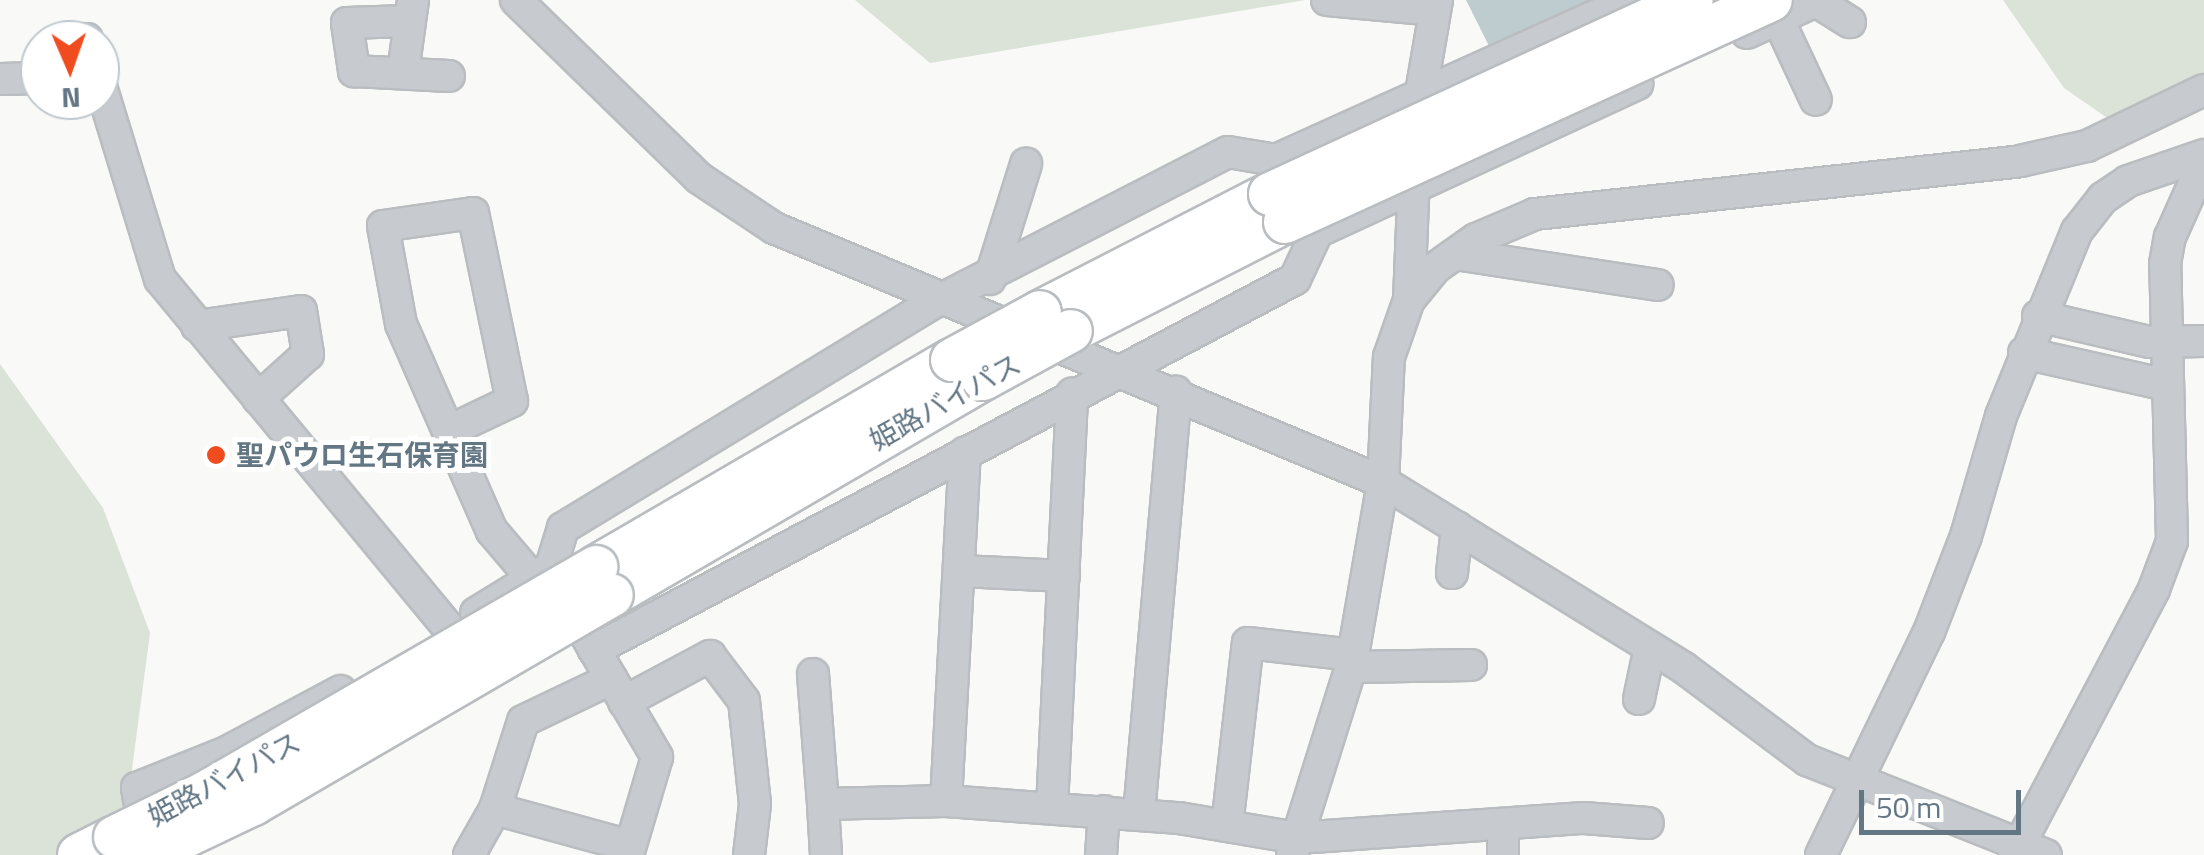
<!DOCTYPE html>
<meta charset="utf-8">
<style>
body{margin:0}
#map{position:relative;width:2204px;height:855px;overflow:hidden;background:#f9f9f7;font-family:"Titillium Web","Noto Sans JP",sans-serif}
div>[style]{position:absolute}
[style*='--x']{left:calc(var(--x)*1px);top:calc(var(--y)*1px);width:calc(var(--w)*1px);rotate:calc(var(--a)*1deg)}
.green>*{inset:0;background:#dbe2d8}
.water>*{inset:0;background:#becbcf}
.roads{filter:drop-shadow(2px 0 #b9bdc0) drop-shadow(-2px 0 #b9bdc0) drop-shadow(0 2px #b9bdc0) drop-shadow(0 -2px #b9bdc0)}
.minor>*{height:30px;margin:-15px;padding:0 15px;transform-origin:15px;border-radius:15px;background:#c7cbcf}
.highway>*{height:42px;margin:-21px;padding:0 21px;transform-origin:21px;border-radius:21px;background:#fff}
.bridges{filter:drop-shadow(2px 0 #b9bdc0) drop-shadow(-2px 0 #b9bdc0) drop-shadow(0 2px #b9bdc0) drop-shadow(0 -2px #b9bdc0)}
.highway-bridge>*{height:42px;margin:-21px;padding:0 21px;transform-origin:21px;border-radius:21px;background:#fff}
.dots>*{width:28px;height:28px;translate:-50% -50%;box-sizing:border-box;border:5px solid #fff;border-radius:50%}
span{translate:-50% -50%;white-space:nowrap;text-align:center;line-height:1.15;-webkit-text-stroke:10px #fff;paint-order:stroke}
.street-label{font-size:28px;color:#627684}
.poi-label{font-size:28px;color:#627684;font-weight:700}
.left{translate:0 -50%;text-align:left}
.north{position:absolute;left:20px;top:20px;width:100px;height:100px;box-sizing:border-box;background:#fff;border:2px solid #c0c8ce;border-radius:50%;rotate:178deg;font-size:28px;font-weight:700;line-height:40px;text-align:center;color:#627684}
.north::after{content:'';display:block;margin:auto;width:35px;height:45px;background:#f04c20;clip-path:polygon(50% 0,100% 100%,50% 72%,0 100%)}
.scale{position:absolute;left:1859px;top:790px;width:162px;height:45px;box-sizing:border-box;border:5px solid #627684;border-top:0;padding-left:12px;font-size:30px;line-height:35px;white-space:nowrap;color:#627684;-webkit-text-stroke:8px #fff;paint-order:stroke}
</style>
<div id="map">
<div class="green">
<div style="clip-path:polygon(855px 0,1305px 0,930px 63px)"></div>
<div style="clip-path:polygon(2003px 0,2204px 0,2204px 83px,2113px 122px,2064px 88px)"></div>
<div style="clip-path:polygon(0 364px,103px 508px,150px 633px,129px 792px,100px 855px,0 855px)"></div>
</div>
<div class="water">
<div style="clip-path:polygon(1466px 0,1625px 0,1555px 45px,1489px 46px)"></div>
</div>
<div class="roads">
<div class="minor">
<div style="--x:516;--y:0;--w:255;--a:44.2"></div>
<div style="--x:699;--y:178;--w:90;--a:33.7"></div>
<div style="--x:774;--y:228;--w:660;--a:22.64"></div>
<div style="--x:1383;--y:482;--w:354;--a:31.7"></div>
<div style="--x:1684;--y:668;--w:154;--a:36.8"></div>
<div style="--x:1807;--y:760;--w:257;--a:21.7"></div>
<div style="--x:1327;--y:0;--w:107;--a:5.3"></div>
<div style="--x:1778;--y:19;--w:89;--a:64.9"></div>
<div style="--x:407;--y:21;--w:60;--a:178.1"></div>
<div style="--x:347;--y:23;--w:49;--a:81.7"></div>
<div style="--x:354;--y:71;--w:95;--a:3"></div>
<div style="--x:1747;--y:33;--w:76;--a:-24.9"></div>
<div style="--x:1816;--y:1;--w:40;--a:32"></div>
<div style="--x:87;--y:39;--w:1;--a:90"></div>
<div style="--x:403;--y:72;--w:73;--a:-82.1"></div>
<div style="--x:0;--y:79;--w:40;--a:-1.4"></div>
<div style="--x:100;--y:83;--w:205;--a:73"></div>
<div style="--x:160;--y:279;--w:455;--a:50.4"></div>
<div style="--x:1418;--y:110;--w:112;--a:-80.2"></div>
<div style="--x:1317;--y:232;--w:353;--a:-24.8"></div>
<div style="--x:1455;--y:254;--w:205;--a:8.7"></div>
<div style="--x:990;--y:279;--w:121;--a:-72.6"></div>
<div style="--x:1409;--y:300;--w:124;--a:-87.7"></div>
<div style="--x:2038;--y:316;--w:115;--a:13.1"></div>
<div style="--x:2150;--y:342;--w:54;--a:-1.1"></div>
<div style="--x:197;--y:326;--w:105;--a:-8.2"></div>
<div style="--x:301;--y:311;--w:44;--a:80.8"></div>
<div style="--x:308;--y:354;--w:67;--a:138"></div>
<div style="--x:2024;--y:353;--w:147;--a:12.6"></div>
<div style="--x:449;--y:431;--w:70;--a:-25.5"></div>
<div style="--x:512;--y:401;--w:192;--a:-101.7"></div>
<div style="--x:473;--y:213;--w:91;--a:171.8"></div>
<div style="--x:383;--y:226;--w:100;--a:79.6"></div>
<div style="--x:401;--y:324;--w:226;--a:66.3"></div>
<div style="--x:492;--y:531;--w:62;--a:49.6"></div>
<div style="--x:961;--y:571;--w:103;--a:2.8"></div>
<div style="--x:1452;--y:573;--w:46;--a:-83.8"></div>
<div style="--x:476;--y:613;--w:88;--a:-31.5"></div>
<div style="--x:551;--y:567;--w:41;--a:-72.9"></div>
<div style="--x:563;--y:528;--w:425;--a:-31.3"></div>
<div style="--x:926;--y:307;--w:339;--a:-27.2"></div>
<div style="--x:1228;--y:152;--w:49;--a:9.5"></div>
<div style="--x:1276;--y:160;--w:388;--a:-24.3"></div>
<div style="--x:584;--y:632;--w:145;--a:59.7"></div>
<div style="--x:657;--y:757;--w:102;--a:106.5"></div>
<div style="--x:594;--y:650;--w:793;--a:-27.89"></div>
<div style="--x:1295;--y:279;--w:52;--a:-64.9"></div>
<div style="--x:1317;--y:232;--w:41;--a:-119.1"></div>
<div style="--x:1351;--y:667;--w:120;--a:-1"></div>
<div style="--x:813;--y:674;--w:130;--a:85.6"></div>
<div style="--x:1639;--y:699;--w:53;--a:-78.1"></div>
<div style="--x:624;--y:702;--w:98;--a:-28.1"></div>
<div style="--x:710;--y:656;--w:56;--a:52.9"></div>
<div style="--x:744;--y:701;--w:104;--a:83.9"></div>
<div style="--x:755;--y:804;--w:51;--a:96.7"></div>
<div style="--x:946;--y:801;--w:234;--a:4.2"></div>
<div style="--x:1179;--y:818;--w:120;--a:9.6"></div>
<div style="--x:1297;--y:838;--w:288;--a:-4"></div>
<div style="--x:1584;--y:818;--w:64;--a:4.5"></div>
<div style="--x:1052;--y:807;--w:414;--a:-87.2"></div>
<div style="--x:495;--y:809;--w:140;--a:15.3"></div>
<div style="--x:1139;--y:814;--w:424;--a:-85"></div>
<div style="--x:1503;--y:824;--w:31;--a:90"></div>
<div style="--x:1227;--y:826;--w:184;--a:-83.5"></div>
<div style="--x:1248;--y:643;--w:106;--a:6.5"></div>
<div style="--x:146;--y:841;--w:54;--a:-99.6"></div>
<div style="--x:137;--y:788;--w:97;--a:-21.8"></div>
<div style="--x:227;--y:752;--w:129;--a:-28.2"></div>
<div style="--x:469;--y:855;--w:53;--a:-60.5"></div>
<div style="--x:495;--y:809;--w:92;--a:-72.3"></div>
<div style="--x:523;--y:721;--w:98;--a:-25.5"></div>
<div style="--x:826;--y:855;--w:51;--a:-93.4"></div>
<div style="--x:823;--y:804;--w:123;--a:-1.4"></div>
<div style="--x:946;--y:801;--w:349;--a:-86.9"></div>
<div style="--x:1101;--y:855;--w:44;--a:-86.1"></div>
<div style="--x:1292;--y:855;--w:197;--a:-72.6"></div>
<div style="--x:1351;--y:667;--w:188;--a:-80.2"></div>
<div style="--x:1383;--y:482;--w:125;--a:-87.3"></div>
<div style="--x:1389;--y:357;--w:60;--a:-70.7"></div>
<div style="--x:1409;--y:300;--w:41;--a:-50.9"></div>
<div style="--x:1435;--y:268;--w:50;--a:-35.3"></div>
<div style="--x:1476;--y:239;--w:64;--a:-23"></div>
<div style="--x:1535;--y:214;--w:488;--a:-6.2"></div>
<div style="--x:2020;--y:161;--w:69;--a:-12.6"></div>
<div style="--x:2087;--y:146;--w:130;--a:-25.6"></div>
<div style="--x:1821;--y:855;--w:248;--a:-64.2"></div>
<div style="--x:1929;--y:632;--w:103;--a:-68.9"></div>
<div style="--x:1966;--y:536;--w:125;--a:-73.7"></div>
<div style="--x:2001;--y:416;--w:200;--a:-67.7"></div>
<div style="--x:2077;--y:231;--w:42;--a:-51.8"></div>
<div style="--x:2103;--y:198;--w:30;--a:-34"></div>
<div style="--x:2128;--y:181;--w:80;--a:-18.9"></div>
<div style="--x:2014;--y:855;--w:301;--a:-62.2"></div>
<div style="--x:2154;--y:589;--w:51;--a:-69.4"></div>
<div style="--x:2172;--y:541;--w:277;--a:-91.4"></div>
<div style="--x:2165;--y:264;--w:27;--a:-80"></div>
<div style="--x:2170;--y:237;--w:83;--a:-65.9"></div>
</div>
<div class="highway">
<div style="--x:1040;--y:312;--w:259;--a:-27.2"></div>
<div style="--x:1071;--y:331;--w:240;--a:-27"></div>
<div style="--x:596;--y:567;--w:412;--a:-30.2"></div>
<div style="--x:612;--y:595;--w:429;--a:-30.2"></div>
<div style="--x:79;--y:855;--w:40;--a:-26.6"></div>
</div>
</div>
<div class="bridges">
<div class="highway-bridge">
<div style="--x:1270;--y:194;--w:464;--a:-24.7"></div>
<div style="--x:1285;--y:222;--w:534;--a:-24.55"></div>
<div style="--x:952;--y:360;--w:100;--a:-28.6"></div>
<div style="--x:983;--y:379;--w:100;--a:-28.6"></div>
<div style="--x:115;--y:837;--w:100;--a:-26.1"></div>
<div style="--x:205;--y:793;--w:452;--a:-30"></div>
<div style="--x:146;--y:855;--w:119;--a:-25.5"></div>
<div style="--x:253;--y:804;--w:415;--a:-30.2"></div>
</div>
</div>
<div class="dots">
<div style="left:216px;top:455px;background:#f04c20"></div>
</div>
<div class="street-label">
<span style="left:945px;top:402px;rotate:-29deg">姫路バイパス</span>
<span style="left:224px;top:779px;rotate:-28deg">姫路バイパス</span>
</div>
<div class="poi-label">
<span class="left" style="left:236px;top:455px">聖パウロ生石保育園</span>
</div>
<div class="north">N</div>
<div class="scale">50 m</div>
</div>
